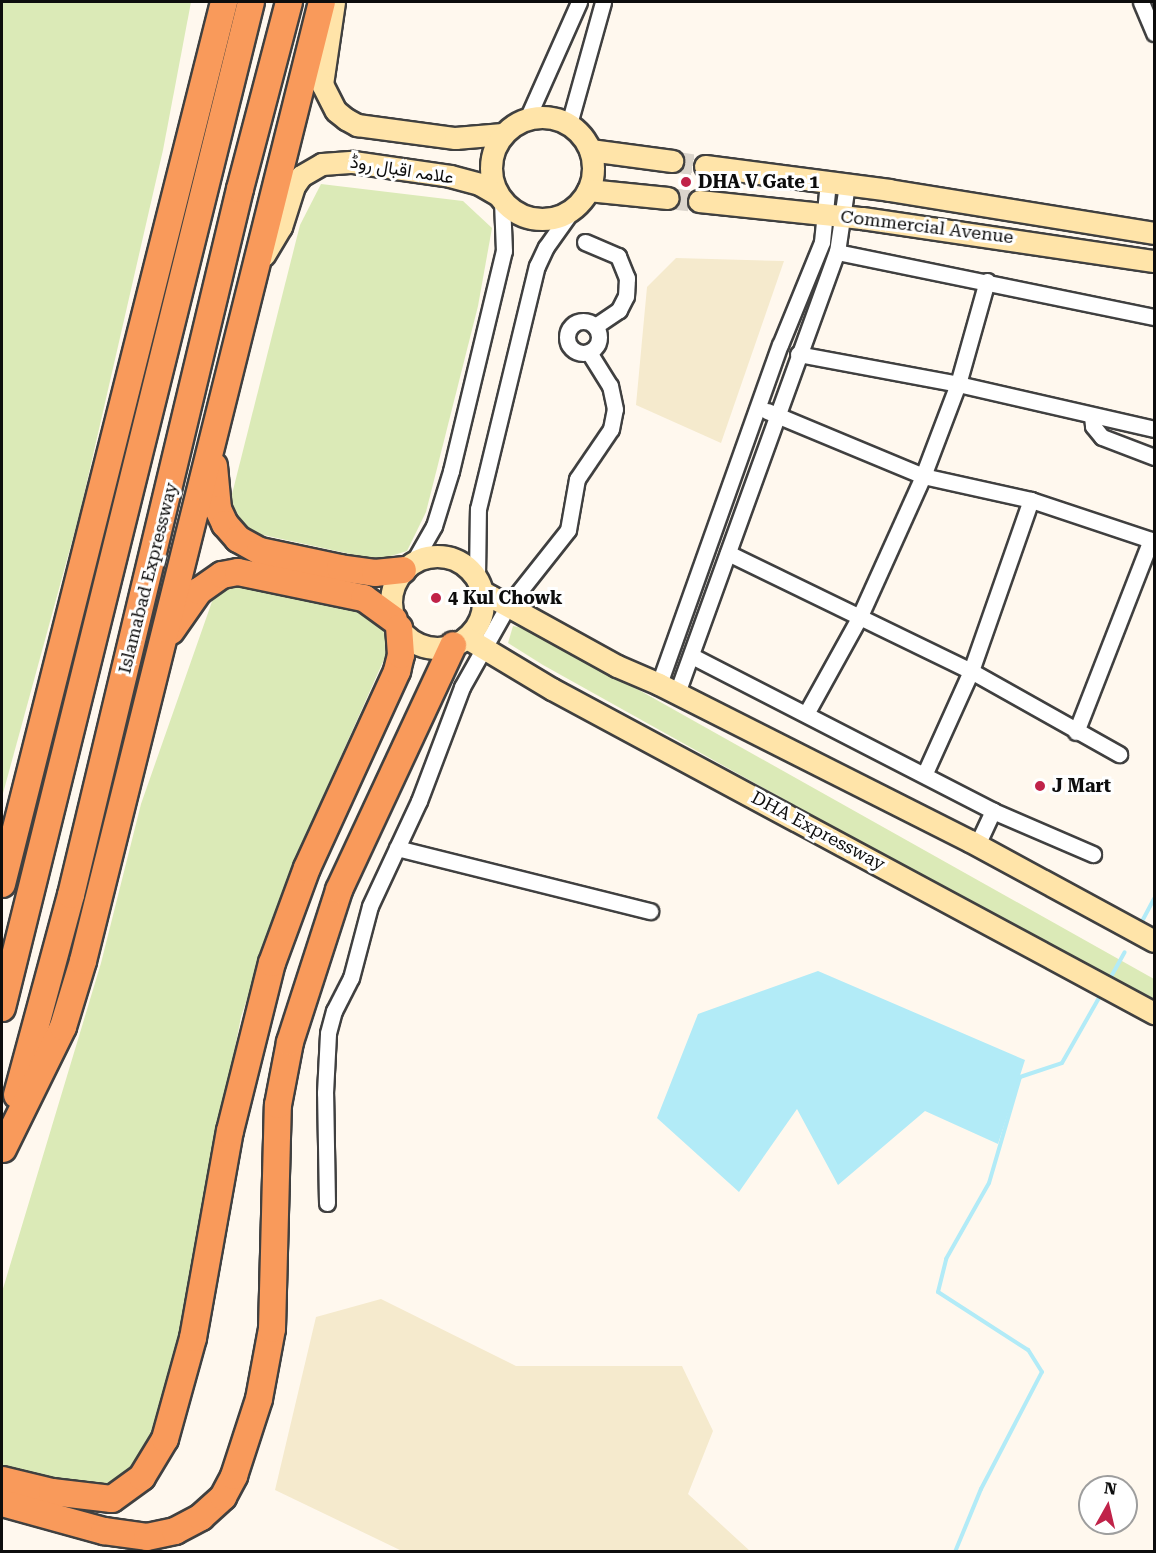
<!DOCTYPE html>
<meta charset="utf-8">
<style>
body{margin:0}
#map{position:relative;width:1156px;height:1553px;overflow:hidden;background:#fff8ee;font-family:"Roboto Serif",Vazirmatn,serif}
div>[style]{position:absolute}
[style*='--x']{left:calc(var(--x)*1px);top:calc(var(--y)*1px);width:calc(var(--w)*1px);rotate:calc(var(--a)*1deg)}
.farmland>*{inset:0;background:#f5eacd}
.green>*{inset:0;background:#dbeab7}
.water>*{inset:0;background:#b2ebf7}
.stream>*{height:4px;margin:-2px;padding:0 2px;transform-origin:2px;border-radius:2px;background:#b2ebf7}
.secondary-tunnel>*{height:21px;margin-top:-10.5px;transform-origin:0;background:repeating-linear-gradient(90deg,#dbd5cc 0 21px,transparent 0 31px)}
.roads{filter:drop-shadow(2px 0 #404040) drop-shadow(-2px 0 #404040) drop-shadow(0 2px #404040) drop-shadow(0 -2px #404040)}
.minor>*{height:15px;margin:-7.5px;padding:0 7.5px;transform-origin:7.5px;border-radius:7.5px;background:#fff}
.minor>.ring{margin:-7.5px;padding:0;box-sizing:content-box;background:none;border:15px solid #fff;border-radius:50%}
.secondary>*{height:21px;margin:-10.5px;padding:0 10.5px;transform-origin:10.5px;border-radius:10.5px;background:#ffe4a9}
.secondary>.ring{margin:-10.5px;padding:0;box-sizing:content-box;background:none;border:21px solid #ffe4a9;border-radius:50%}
.trunk>*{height:26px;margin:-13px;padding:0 13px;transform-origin:13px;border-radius:13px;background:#f99a5b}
.dots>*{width:16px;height:16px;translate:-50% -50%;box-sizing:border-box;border:3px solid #fff;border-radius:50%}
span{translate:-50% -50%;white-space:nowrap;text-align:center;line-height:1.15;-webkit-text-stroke:6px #fff;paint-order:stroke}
.street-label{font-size:18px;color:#0d0d0d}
.poi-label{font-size:18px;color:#0d0d0d;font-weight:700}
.left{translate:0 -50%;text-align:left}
.frame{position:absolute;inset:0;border:3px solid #0d0d0d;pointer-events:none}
.north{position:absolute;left:1078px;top:1475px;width:60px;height:60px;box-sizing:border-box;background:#fff;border:2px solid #9e9e9e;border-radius:50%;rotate:8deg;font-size:16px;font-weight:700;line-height:24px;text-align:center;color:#0d0d0d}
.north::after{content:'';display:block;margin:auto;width:21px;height:27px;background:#c02349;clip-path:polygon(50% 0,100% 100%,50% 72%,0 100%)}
</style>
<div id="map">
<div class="farmland">
<div style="clip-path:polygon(676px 258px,784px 261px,721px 443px,636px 405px,647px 287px)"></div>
<div style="clip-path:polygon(381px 1299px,516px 1366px,682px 1366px,713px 1431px,688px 1494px,750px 1551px,402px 1551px,275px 1490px,316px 1317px)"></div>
</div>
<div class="green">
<div style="clip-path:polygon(2px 2px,191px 2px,163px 150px,80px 512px,2px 797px)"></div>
<div style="clip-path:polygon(321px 184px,463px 201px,492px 228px,478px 306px,426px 512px,407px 551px,378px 560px,249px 532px,230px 502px,300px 225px)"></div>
<div style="clip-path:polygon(236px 585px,364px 612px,380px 624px,390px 646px,292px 866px,241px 1017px,210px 1175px,198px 1278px,154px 1453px,100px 1494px,2px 1473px,2px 1292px,101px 963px,141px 804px,215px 593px)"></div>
<div style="clip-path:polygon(513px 626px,532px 630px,1154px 979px,1154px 1006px,543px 665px,508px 643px)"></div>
</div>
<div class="water">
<div style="clip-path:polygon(818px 971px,1025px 1060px,998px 1144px,925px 1111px,838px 1185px,797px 1109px,739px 1192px,657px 1118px,698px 1014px)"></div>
</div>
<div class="stream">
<div style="--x:1139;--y:927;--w:32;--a:-62"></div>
<div style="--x:1112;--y:975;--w:26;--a:-61"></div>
<div style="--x:955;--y:1552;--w:68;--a:-67.6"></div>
<div style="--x:981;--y:1489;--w:132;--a:-62.5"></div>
<div style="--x:1042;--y:1372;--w:26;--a:-122"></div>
<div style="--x:1028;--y:1350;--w:107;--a:-147.2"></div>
<div style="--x:938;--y:1292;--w:34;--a:-76"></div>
<div style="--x:946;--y:1259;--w:87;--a:-60.5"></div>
<div style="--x:989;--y:1183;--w:110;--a:-73.7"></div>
<div style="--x:1020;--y:1077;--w:44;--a:-18.4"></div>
<div style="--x:1062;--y:1063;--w:77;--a:-60.4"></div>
</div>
<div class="secondary-tunnel">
<div style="--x:672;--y:161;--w:33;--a:9"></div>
<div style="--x:668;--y:198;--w:31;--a:6"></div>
</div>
<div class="roads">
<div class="minor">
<div style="--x:1141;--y:2;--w:34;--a:67"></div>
<div style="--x:527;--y:119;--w:128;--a:-66"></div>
<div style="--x:569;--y:124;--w:127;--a:-74.4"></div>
<div style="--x:585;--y:242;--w:36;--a:23"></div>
<div style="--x:618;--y:256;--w:24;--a:68"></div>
<div style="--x:627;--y:278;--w:18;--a:93"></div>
<div style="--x:626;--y:296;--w:16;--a:117"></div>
<div style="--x:619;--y:310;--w:29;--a:146"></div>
<div style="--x:837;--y:252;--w:324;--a:11.6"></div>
<div class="ring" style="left:567px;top:321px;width:17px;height:17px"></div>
<div style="--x:798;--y:354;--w:163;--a:10.6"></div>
<div style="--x:958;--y:384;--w:201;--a:12.9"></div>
<div style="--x:767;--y:411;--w:169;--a:22.6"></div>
<div style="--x:923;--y:476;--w:111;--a:12.5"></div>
<div style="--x:1031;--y:500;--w:130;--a:18.4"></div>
<div style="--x:1092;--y:416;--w:10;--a:84"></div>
<div style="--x:1093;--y:426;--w:14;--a:51"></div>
<div style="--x:1102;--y:437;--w:56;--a:21"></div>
<div style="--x:728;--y:553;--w:270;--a:25.9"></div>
<div style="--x:971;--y:671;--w:170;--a:29.3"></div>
<div style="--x:414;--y:561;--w:40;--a:-60.3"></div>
<div style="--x:434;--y:526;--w:58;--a:-72.8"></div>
<div style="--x:451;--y:471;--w:226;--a:-76.5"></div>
<div style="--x:504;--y:251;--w:50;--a:-92.3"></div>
<div style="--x:477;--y:577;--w:68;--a:-89.2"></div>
<div style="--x:478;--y:509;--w:250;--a:-76.4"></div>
<div style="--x:537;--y:266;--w:21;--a:-65"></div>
<div style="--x:546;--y:247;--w:47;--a:-54.6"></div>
<div style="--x:692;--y:656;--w:339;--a:27.2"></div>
<div style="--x:993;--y:811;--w:109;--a:23.3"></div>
<div style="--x:659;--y:684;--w:360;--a:-70.4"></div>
<div style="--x:780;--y:345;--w:111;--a:-67.8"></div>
<div style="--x:822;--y:242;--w:60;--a:-84.3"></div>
<div style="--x:677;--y:693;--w:469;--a:-70.1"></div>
<div style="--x:837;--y:252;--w:69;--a:-81.6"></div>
<div style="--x:807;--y:712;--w:107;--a:-61"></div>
<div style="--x:859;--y:618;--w:156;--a:-65.7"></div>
<div style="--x:923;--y:476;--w:98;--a:-69.2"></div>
<div style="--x:958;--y:384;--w:107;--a:-74.3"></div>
<div style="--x:1076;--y:732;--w:206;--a:-68.7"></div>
<div style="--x:925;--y:773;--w:112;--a:-65.7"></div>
<div style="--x:971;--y:671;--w:181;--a:-70.7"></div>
<div style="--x:977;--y:845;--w:38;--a:-65"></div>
<div style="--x:397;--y:848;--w:261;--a:14"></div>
<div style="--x:327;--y:1203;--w:110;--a:-91"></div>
<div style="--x:325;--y:1093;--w:60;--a:-87.1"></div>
<div style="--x:328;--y:1033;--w:23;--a:-75"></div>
<div style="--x:334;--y:1011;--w:37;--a:-63"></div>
<div style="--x:351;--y:978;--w:74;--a:-75.2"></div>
<div style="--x:370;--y:906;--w:116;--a:-65"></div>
<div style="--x:419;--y:801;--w:122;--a:-69.3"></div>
<div style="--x:462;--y:687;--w:92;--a:-60.6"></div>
<div style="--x:507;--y:607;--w:98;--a:-51.6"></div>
<div style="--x:568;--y:530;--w:52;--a:-80"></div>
<div style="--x:577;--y:479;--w:60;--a:-55.8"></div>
<div style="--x:611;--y:429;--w:20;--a:-79"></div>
<div style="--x:615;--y:409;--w:24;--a:-102"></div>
<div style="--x:610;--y:386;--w:40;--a:-122"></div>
</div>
<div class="secondary">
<div style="--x:334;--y:2;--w:83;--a:98.3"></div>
<div style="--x:322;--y:84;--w:30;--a:63"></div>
<div style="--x:336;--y:111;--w:13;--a:39"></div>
<div style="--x:346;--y:119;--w:13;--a:29"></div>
<div style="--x:357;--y:125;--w:99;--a:7.6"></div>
<div style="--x:455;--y:138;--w:48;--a:-4.8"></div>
<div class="ring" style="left:491px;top:117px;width:81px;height:81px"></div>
<div style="--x:590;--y:150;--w:83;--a:7.6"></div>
<div style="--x:705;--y:166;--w:186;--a:7.4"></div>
<div style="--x:889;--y:190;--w:268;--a:9.2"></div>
<div style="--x:588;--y:190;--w:80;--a:5.7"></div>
<div style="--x:699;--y:201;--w:164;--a:6"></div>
<div style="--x:862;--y:218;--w:295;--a:8.4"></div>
<div style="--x:264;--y:255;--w:33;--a:-59"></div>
<div style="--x:281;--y:227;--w:43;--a:-72.4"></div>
<div style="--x:294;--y:186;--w:12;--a:-55"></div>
<div style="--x:301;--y:176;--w:24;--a:-30"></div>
<div style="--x:322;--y:164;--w:31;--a:-4"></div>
<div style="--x:353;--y:162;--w:98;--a:8.2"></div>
<div style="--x:450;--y:176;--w:30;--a:15"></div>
<div style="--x:479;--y:184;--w:22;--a:30"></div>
<div class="ring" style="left:391px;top:556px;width:71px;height:71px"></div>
<div style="--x:483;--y:592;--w:153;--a:28.9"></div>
<div style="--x:617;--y:666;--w:46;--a:23.2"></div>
<div style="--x:659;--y:684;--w:348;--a:26.8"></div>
<div style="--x:970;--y:841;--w:209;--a:28.5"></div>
<div style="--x:467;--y:638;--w:99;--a:31"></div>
<div style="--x:552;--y:689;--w:684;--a:28.29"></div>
</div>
<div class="trunk">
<div style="--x:214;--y:466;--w:43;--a:84.7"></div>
<div style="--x:218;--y:509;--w:17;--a:65"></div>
<div style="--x:225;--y:524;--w:20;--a:49"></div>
<div style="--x:238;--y:539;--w:25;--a:29"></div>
<div style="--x:260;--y:551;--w:82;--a:12"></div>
<div style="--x:340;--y:568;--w:35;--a:8"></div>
<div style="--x:375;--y:573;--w:28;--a:-6"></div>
<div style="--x:171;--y:631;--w:49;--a:-55"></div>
<div style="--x:199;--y:591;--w:28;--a:-35"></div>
<div style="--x:222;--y:575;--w:16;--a:-11"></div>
<div style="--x:238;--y:572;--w:129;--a:11.7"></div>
<div style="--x:364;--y:598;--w:37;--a:36"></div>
<div style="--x:2;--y:884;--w:910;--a:-75.87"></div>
<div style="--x:2;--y:1008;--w:1036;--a:-76.1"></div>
<div style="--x:17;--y:1095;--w:207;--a:-74.9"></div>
<div style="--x:71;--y:895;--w:726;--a:-76.54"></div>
<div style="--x:240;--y:189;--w:193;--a:-75.3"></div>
<div style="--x:3;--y:1149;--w:136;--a:-63.8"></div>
<div style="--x:63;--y:1027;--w:69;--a:-73.1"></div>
<div style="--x:83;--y:961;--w:988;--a:-76.01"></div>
<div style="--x:2;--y:1480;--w:51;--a:13.5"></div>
<div style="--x:52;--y:1492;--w:60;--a:6.7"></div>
<div style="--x:112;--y:1499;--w:37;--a:-36"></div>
<div style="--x:142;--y:1477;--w:44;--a:-58.8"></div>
<div style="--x:165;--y:1439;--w:105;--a:-74.5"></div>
<div style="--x:193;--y:1338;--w:210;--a:-79.9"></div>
<div style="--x:230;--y:1131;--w:173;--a:-76"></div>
<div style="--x:272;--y:963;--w:101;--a:-69.8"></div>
<div style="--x:307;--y:868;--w:217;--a:-65.4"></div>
<div style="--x:397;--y:671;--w:16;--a:-76"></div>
<div style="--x:401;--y:655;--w:27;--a:-94"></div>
<div style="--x:2;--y:1503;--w:106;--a:15.4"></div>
<div style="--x:104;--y:1531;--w:43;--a:7.9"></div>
<div style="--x:147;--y:1537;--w:29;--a:-12"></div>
<div style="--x:175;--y:1531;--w:30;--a:-28"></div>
<div style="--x:201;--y:1517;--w:30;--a:-42"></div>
<div style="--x:223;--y:1497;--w:24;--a:-62"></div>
<div style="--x:234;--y:1476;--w:81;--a:-72"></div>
<div style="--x:259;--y:1399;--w:71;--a:-79.5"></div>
<div style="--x:272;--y:1329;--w:224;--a:-88.5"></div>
<div style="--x:278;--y:1105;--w:64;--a:-79.2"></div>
<div style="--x:290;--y:1042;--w:160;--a:-72.1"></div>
<div style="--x:339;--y:890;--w:270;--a:-65"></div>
</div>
</div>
<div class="dots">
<div style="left:686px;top:182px;background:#c02349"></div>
<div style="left:436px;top:598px;background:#c02349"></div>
<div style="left:1040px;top:786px;background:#c02349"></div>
</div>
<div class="street-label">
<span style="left:402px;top:170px;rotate:9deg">علامہ اقبال روڈ</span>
<span style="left:927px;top:227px;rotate:7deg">Commercial Avenue</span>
<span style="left:148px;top:578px;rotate:-76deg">Islamabad Expressway</span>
<span style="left:818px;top:831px;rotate:28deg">DHA Expressway</span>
</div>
<div class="poi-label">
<span class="left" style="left:698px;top:182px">DHA V Gate 1</span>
<span class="left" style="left:448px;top:598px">4 Kul Chowk</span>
<span class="left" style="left:1052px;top:786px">J Mart</span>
</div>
<div class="frame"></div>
<div class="north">N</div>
</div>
